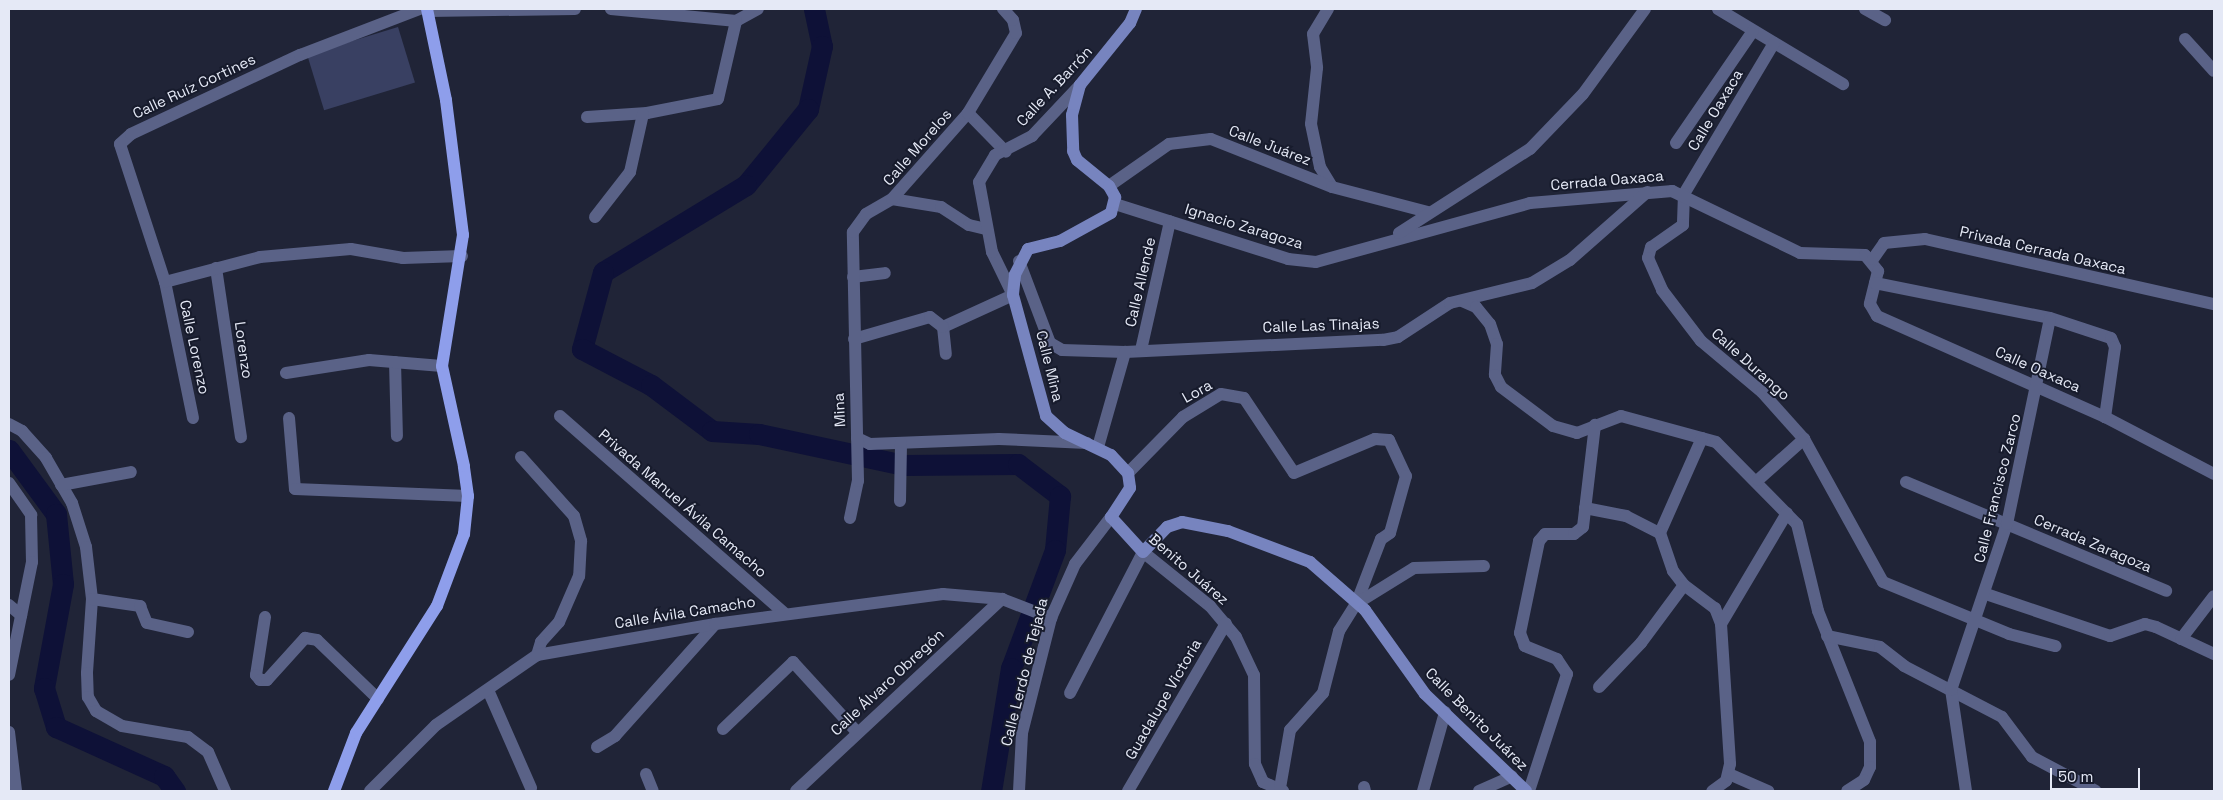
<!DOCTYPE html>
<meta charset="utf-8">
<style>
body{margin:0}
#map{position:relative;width:2223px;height:800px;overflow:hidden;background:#202437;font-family:"Space Grotesk",sans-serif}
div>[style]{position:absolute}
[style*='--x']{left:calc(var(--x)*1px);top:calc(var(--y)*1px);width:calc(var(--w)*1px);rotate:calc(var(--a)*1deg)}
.green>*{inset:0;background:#394062;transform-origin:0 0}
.river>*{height:21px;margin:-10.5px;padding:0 10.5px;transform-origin:10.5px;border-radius:10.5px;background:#0e1137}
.street>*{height:12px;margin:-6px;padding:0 6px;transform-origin:6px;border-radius:6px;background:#5a6287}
.secondary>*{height:12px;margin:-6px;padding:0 6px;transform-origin:6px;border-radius:6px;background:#7784bf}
.primary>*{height:12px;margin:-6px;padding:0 6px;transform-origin:6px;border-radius:6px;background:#8e9eeb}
span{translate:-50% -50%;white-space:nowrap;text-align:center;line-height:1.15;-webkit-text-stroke:4px #171b2c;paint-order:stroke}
.street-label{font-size:15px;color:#e5e9f6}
.frame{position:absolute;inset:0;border:10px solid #e5e9f6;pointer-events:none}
.scale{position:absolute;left:2050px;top:768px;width:90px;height:22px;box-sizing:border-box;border:2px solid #e5e9f6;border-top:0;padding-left:6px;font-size:15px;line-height:18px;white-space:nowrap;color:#e5e9f6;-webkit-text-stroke:4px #171b2c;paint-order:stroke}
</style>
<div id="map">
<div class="green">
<div style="left:398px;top:27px;width:58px;height:95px;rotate:73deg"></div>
</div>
<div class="river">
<div style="--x:814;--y:9;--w:38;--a:78"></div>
<div style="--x:822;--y:46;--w:65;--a:102.5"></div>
<div style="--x:808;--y:109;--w:98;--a:129.2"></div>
<div style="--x:746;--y:185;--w:167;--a:148.7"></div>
<div style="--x:603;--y:272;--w:80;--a:105.3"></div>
<div style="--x:582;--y:349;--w:78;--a:27.6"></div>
<div style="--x:651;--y:385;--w:76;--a:37"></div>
<div style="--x:712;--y:431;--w:47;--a:3.7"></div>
<div style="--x:759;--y:434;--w:148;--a:12.1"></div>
<div style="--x:904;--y:465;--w:114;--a:-0.5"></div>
<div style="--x:1018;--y:464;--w:53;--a:37.3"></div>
<div style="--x:1060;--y:496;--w:54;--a:95.3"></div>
<div style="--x:1055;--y:550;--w:126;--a:110.4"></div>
<div style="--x:1011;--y:668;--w:125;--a:99.2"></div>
<div style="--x:9;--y:450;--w:79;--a:53.7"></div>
<div style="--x:56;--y:514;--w:70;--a:84.3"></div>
<div style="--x:63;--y:584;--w:106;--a:100.4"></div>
<div style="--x:44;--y:688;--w:41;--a:72.9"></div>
<div style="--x:56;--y:727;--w:119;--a:24.4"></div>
<div style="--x:164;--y:776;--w:19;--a:54"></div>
</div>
<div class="street">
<div style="--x:611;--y:9;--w:126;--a:5.5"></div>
<div style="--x:736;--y:21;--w:25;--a:-29"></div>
<div style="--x:1328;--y:9;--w:29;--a:121"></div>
<div style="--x:1313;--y:34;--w:34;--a:83"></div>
<div style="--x:1317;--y:68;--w:56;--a:96.1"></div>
<div style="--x:1311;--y:124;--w:44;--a:78.2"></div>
<div style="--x:1320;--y:167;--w:23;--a:59"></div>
<div style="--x:1718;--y:9;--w:146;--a:31"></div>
<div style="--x:1865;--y:9;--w:23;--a:29"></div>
<div style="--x:428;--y:11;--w:147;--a:-0.8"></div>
<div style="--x:2185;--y:39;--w:43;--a:47.8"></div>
<div style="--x:1774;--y:43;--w:176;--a:120.8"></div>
<div style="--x:1684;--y:194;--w:31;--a:92"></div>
<div style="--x:1683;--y:225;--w:39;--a:145"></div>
<div style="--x:1651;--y:247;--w:11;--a:105"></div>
<div style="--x:1648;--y:258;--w:35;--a:66"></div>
<div style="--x:1662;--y:290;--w:64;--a:52.6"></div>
<div style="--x:1701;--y:341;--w:80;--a:39.9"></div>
<div style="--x:1762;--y:392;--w:63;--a:48.2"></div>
<div style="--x:1804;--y:439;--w:163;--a:61.1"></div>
<div style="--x:1883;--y:582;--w:136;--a:22.4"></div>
<div style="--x:2009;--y:634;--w:48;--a:14.6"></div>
<div style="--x:968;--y:113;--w:54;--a:45.7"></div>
<div style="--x:587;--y:117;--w:60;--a:-3.8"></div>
<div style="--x:647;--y:113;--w:72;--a:-11.2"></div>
<div style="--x:718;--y:99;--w:80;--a:-77"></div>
<div style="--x:1676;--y:143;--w:136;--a:-55.5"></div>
<div style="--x:1109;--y:186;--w:73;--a:-35"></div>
<div style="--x:1169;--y:144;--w:42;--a:-6.8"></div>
<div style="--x:1211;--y:139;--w:130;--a:21.6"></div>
<div style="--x:1332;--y:187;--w:99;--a:14.6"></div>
<div style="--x:892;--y:199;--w:50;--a:9.3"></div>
<div style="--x:941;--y:207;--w:33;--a:33"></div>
<div style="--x:969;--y:225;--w:17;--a:13"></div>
<div style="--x:1115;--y:204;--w:182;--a:17.6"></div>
<div style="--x:1288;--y:259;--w:28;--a:6"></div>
<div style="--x:1316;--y:262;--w:222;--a:-15.4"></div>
<div style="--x:1530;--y:203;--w:143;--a:-4.8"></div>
<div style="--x:1672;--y:191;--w:142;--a:25.8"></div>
<div style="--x:1800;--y:253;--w:65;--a:1.8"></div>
<div style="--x:1865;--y:255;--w:21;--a:51"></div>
<div style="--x:1878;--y:271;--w:34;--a:104"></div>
<div style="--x:1870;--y:304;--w:14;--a:60"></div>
<div style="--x:1877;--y:316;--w:249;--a:23.9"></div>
<div style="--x:2105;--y:417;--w:123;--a:27.6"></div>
<div style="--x:595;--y:217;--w:57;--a:-52.1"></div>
<div style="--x:630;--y:172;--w:59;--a:-77.4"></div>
<div style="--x:1399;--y:233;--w:156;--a:-32.7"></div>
<div style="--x:1530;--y:149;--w:76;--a:-46.1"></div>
<div style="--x:1583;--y:94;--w:105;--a:-53.9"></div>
<div style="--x:1873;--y:259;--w:19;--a:-55"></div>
<div style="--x:1884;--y:243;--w:41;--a:-5.6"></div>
<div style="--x:1925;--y:239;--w:296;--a:12.7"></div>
<div style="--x:1019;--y:261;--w:88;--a:69.3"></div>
<div style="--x:1050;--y:343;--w:14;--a:30"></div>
<div style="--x:1062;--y:350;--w:63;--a:1.8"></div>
<div style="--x:1125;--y:352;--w:258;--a:-2.7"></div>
<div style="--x:1383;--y:340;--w:15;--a:-11"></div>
<div style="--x:1398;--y:337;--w:62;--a:-33.2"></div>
<div style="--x:1450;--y:303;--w:84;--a:-13.7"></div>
<div style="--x:1532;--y:283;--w:44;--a:-31.2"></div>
<div style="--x:1570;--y:260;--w:103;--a:-41.4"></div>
<div style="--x:216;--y:268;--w:171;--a:81.6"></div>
<div style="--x:853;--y:277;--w:32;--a:-7"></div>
<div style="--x:165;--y:282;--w:98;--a:-14.7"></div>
<div style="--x:260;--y:257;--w:91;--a:-5"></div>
<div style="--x:351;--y:249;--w:53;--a:9.8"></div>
<div style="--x:403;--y:258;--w:59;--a:-1.9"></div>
<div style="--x:1875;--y:283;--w:178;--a:11.3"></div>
<div style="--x:2050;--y:318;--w:64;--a:18.2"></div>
<div style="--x:2111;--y:338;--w:10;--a:66"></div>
<div style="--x:2115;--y:347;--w:71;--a:98.1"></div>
<div style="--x:1462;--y:301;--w:15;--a:23"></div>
<div style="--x:1476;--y:307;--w:22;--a:51"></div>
<div style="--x:1490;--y:324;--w:21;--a:71"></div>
<div style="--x:1497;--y:344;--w:31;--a:94"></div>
<div style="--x:1495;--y:375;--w:13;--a:63"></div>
<div style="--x:1501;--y:387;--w:65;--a:36.9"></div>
<div style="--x:1553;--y:426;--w:25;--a:16"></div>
<div style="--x:1577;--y:433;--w:47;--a:-21.1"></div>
<div style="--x:1621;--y:416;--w:98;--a:15.3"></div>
<div style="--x:1716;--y:442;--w:115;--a:45.4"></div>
<div style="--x:1797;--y:524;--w:89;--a:76.4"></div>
<div style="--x:1818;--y:611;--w:141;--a:68.3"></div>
<div style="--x:1870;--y:742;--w:25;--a:90"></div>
<div style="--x:1870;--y:767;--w:14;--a:115"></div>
<div style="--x:1864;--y:780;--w:20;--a:147"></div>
<div style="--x:943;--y:327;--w:77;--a:-24.6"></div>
<div style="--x:1013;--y:295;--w:48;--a:-116"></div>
<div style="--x:992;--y:252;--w:71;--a:-100.5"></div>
<div style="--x:979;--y:182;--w:31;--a:-59"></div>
<div style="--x:995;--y:155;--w:42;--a:-27.2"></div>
<div style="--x:1032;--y:136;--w:70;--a:-46.7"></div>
<div style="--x:943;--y:327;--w:27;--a:84"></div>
<div style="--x:854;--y:339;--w:79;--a:-16.1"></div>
<div style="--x:930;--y:317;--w:16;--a:38"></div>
<div style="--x:1141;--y:350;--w:132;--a:-77.3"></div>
<div style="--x:395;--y:362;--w:74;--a:88.5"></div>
<div style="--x:286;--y:373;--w:84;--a:-8.9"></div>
<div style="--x:369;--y:360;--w:73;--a:4.7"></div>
<div style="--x:560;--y:416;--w:298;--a:41.3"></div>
<div style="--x:193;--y:418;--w:139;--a:-101.6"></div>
<div style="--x:165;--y:282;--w:145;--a:-108.1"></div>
<div style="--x:120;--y:144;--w:15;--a:-42"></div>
<div style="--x:131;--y:134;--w:187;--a:-25.1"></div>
<div style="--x:300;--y:55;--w:129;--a:-21"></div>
<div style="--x:289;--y:418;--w:71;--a:85.2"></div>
<div style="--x:295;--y:489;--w:173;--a:2.3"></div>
<div style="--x:9;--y:424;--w:15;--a:28"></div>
<div style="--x:22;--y:431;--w:36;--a:48"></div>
<div style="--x:46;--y:458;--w:52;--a:60"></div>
<div style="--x:72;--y:503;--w:46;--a:72.3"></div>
<div style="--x:86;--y:547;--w:52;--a:83.4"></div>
<div style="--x:92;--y:599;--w:74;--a:93.9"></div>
<div style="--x:87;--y:673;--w:24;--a:88"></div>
<div style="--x:88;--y:697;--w:16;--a:60"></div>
<div style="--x:96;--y:711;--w:30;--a:30"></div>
<div style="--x:122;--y:726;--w:67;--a:9.5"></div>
<div style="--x:188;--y:737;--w:25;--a:37"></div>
<div style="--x:208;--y:752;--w:43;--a:66.4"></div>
<div style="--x:857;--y:438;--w:14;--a:25"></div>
<div style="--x:870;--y:444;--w:129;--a:-2.2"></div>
<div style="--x:999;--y:439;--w:88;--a:2.6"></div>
<div style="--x:1702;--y:438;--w:104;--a:113.9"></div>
<div style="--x:1660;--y:533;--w:40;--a:71.1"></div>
<div style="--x:1673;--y:571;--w:18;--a:52"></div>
<div style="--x:1684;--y:585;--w:39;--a:37"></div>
<div style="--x:1715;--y:608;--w:17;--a:69"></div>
<div style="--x:1721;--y:624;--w:140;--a:86.3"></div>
<div style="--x:1730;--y:764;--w:17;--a:103"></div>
<div style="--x:1726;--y:781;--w:17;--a:144"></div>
<div style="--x:1098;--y:447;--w:99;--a:-74.1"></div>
<div style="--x:521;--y:457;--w:79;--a:48.1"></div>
<div style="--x:574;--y:516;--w:26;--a:74"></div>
<div style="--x:581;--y:541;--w:35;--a:93"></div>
<div style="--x:579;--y:576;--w:50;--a:113.5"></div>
<div style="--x:559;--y:622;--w:27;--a:132"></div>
<div style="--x:541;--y:642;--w:14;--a:107"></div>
<div style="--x:1128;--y:473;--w:78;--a:-45.5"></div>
<div style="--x:1183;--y:417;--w:44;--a:-31.2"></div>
<div style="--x:1221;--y:394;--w:23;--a:10"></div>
<div style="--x:1244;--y:398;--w:90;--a:56.3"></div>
<div style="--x:1294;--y:473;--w:88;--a:-22.8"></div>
<div style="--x:1375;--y:439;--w:14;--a:4"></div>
<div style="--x:1389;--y:440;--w:40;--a:65"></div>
<div style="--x:1406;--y:476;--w:59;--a:105.7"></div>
<div style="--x:1390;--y:533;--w:11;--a:146"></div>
<div style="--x:1381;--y:539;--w:70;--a:111"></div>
<div style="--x:1758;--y:480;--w:62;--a:-41.7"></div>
<div style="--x:1906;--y:482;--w:282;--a:22.7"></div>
<div style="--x:9;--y:483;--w:39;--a:55"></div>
<div style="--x:31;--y:515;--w:47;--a:88.8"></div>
<div style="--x:32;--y:562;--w:115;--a:101.5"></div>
<div style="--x:61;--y:485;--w:71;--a:-10.5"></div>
<div style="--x:900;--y:501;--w:58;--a:-89"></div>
<div style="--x:1585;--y:508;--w:42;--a:11"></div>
<div style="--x:1626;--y:516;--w:38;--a:27"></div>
<div style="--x:850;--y:518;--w:38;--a:-78"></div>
<div style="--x:858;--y:481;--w:249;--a:-91.2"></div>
<div style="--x:853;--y:232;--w:22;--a:-54"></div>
<div style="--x:866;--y:214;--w:30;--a:-30"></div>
<div style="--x:892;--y:199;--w:115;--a:-48.5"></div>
<div style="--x:968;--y:113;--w:93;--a:-59"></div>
<div style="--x:1016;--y:33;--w:13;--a:-103"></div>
<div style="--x:1013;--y:20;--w:15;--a:-132"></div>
<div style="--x:1986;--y:594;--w:131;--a:18.7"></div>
<div style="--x:2110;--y:636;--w:37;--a:-19"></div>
<div style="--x:2145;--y:624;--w:11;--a:15"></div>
<div style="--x:2156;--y:627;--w:64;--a:25"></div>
<div style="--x:92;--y:599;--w:49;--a:8.3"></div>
<div style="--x:140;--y:606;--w:18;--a:68"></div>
<div style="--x:147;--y:623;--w:42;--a:12.4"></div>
<div style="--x:9;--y:605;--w:16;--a:40"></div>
<div style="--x:265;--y:617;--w:59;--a:98.8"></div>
<div style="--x:256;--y:675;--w:6;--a:51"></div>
<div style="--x:260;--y:680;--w:7;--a:0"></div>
<div style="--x:267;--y:680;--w:57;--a:-47.9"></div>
<div style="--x:305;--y:638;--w:12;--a:9"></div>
<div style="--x:317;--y:640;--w:85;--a:44"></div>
<div style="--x:1721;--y:624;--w:129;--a:-59.3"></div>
<div style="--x:1827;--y:636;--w:54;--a:11.7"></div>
<div style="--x:1880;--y:647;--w:31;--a:38"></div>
<div style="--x:1904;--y:666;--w:110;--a:27.5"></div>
<div style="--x:2002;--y:717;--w:50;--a:53.1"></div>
<div style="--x:2032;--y:757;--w:72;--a:28"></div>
<div style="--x:2181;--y:639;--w:54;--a:-52.5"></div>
<div style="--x:1599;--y:687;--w:61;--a:-46.3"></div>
<div style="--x:1641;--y:643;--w:72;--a:-53.4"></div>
<div style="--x:488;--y:690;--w:107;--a:66.3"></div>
<div style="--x:1070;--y:693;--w:159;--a:-62.6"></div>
<div style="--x:1143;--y:552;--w:86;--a:38.9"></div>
<div style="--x:1210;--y:606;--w:40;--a:50"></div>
<div style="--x:1236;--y:637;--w:42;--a:64.7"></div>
<div style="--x:1254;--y:675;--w:89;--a:89.4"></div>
<div style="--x:1255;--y:764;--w:20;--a:66"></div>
<div style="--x:1263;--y:782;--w:22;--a:24"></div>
<div style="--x:723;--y:729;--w:97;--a:-43.7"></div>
<div style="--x:793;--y:662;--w:95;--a:47.6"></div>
<div style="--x:9;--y:732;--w:59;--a:83.2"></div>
<div style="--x:597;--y:747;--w:21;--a:-31"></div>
<div style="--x:615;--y:736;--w:150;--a:-48.2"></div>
<div style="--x:646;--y:774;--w:18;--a:68"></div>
<div style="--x:1729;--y:774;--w:43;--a:23.6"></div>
<div style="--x:1364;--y:787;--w:4;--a:76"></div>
<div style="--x:1280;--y:788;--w:59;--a:-80.2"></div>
<div style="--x:1290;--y:730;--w:50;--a:-48.3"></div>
<div style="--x:1323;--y:693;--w:64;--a:-75.5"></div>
<div style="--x:1339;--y:631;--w:32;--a:-58"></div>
<div style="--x:1356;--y:604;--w:68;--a:-31.8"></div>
<div style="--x:1414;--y:568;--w:70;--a:-1.6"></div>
<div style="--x:370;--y:791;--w:93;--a:-45"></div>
<div style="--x:436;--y:725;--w:123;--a:-34.7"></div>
<div style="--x:537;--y:655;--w:181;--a:-9.9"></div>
<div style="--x:715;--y:624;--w:230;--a:-7.5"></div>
<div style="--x:943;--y:594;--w:59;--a:4.8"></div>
<div style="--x:1002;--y:599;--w:53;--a:21.2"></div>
<div style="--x:796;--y:791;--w:282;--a:-43"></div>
<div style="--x:1019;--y:791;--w:58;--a:-87"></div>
<div style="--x:1022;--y:733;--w:119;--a:-75.8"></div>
<div style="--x:1051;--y:618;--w:59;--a:-66"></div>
<div style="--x:1075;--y:564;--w:59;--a:-52.5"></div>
<div style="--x:1128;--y:791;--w:194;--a:-59.7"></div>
<div style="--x:1423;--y:791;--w:82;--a:-74.4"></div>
<div style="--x:1479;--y:791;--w:36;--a:-24"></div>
<div style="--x:1529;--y:791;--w:123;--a:-72"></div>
<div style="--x:1567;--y:674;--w:18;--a:-124"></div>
<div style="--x:1557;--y:659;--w:35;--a:-158"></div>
<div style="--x:1525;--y:646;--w:14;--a:-111"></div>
<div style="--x:1520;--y:633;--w:94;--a:-78.3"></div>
<div style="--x:1539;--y:541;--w:9;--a:-49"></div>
<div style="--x:1545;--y:534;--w:29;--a:0"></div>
<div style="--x:1574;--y:534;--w:11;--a:-38"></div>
<div style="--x:1583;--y:527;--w:103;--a:-83.3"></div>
<div style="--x:1966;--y:791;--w:102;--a:-98.4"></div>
<div style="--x:1951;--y:690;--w:175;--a:-71.4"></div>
<div style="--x:2007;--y:524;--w:210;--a:-78.2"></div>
</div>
<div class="secondary">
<div style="--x:1136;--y:9;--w:15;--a:113"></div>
<div style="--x:1130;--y:23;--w:80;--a:128.9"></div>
<div style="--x:1080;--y:85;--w:31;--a:105"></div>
<div style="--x:1072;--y:115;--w:36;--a:88"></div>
<div style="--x:1073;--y:151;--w:10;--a:66"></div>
<div style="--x:1077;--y:160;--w:41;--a:39.1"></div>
<div style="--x:1109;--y:186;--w:13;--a:61"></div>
<div style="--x:1115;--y:197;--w:16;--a:104"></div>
<div style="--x:1111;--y:213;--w:58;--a:151.2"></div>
<div style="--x:1060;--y:241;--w:33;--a:166"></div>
<div style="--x:1028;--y:249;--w:29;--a:117"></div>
<div style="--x:1015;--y:275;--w:20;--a:96"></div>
<div style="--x:1013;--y:295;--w:125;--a:74.7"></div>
<div style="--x:1046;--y:416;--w:25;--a:42"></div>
<div style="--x:1065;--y:433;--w:51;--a:25.6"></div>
<div style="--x:1111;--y:455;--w:25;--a:47"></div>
<div style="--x:1128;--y:473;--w:15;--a:82"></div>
<div style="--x:1130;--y:488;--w:35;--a:123"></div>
<div style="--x:1111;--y:517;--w:47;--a:47.6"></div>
<div style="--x:1143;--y:552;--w:35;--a:-46"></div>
<div style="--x:1167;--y:527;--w:16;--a:-18"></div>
<div style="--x:1182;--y:522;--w:47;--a:11.1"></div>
<div style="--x:1228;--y:531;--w:88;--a:20.7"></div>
<div style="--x:1310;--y:562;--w:73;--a:41.1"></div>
<div style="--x:1365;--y:610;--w:103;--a:54.5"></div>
<div style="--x:1425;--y:694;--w:140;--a:43.8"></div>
</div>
<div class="primary">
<div style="--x:334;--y:791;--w:62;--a:-69.2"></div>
<div style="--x:356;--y:733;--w:151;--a:-57.5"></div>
<div style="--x:437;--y:606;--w:77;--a:-69.4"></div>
<div style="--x:464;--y:534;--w:38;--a:-84"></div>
<div style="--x:468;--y:496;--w:30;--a:-98"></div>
<div style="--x:464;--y:466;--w:102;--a:-102.4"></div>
<div style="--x:442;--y:366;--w:133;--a:-80.9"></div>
<div style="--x:463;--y:235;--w:136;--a:-97.2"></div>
<div style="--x:446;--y:100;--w:93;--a:-101.8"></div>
</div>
<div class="street-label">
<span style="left:194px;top:86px;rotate:-25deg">Calle Ruíz Cortines</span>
<span style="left:1054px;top:86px;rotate:-47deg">Calle A. Barrón</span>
<span style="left:1715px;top:110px;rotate:-59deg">Calle Oaxaca</span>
<span style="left:1270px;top:145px;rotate:21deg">Calle Juárez</span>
<span style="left:917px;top:147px;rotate:-49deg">Calle Morelos</span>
<span style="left:1607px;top:180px;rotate:-5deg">Cerrada Oaxaca</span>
<span style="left:1244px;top:226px;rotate:17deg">Ignacio Zaragoza</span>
<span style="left:2043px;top:250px;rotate:13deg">Privada Cerrada Oaxaca</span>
<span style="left:1140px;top:282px;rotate:-77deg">Calle Allende</span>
<span style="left:1321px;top:325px;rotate:-2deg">Calle Las Tinajas</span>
<span style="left:195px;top:347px;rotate:78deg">Calle Lorenzo</span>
<span style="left:244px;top:350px;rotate:82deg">Lorenzo</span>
<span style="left:1751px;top:364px;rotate:42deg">Calle Durango</span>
<span style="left:1050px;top:366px;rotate:76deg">Calle Mina</span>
<span style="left:2038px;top:369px;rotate:24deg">Calle Oaxaca</span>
<span style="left:1197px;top:391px;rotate:-29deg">Lora</span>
<span style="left:839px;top:410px;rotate:-93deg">Mina</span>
<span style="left:1997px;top:488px;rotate:-76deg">Calle Francisco Zarco</span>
<span style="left:683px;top:503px;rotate:41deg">Privada Manuel Ávila Camacho</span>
<span style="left:2093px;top:543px;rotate:23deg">Cerrada Zaragoza</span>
<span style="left:1189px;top:569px;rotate:41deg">Benito Juárez</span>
<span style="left:685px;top:612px;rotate:-9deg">Calle Ávila Camacho</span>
<span style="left:1024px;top:672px;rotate:-76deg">Calle Lerdo de Tejada</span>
<span style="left:887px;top:682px;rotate:-43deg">Calle Álvaro Obregón</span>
<span style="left:1163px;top:699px;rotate:-60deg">Guadalupe Victoria</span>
<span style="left:1477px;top:719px;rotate:45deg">Calle Benito Juárez</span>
</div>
<div class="frame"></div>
<div class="scale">50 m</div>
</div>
